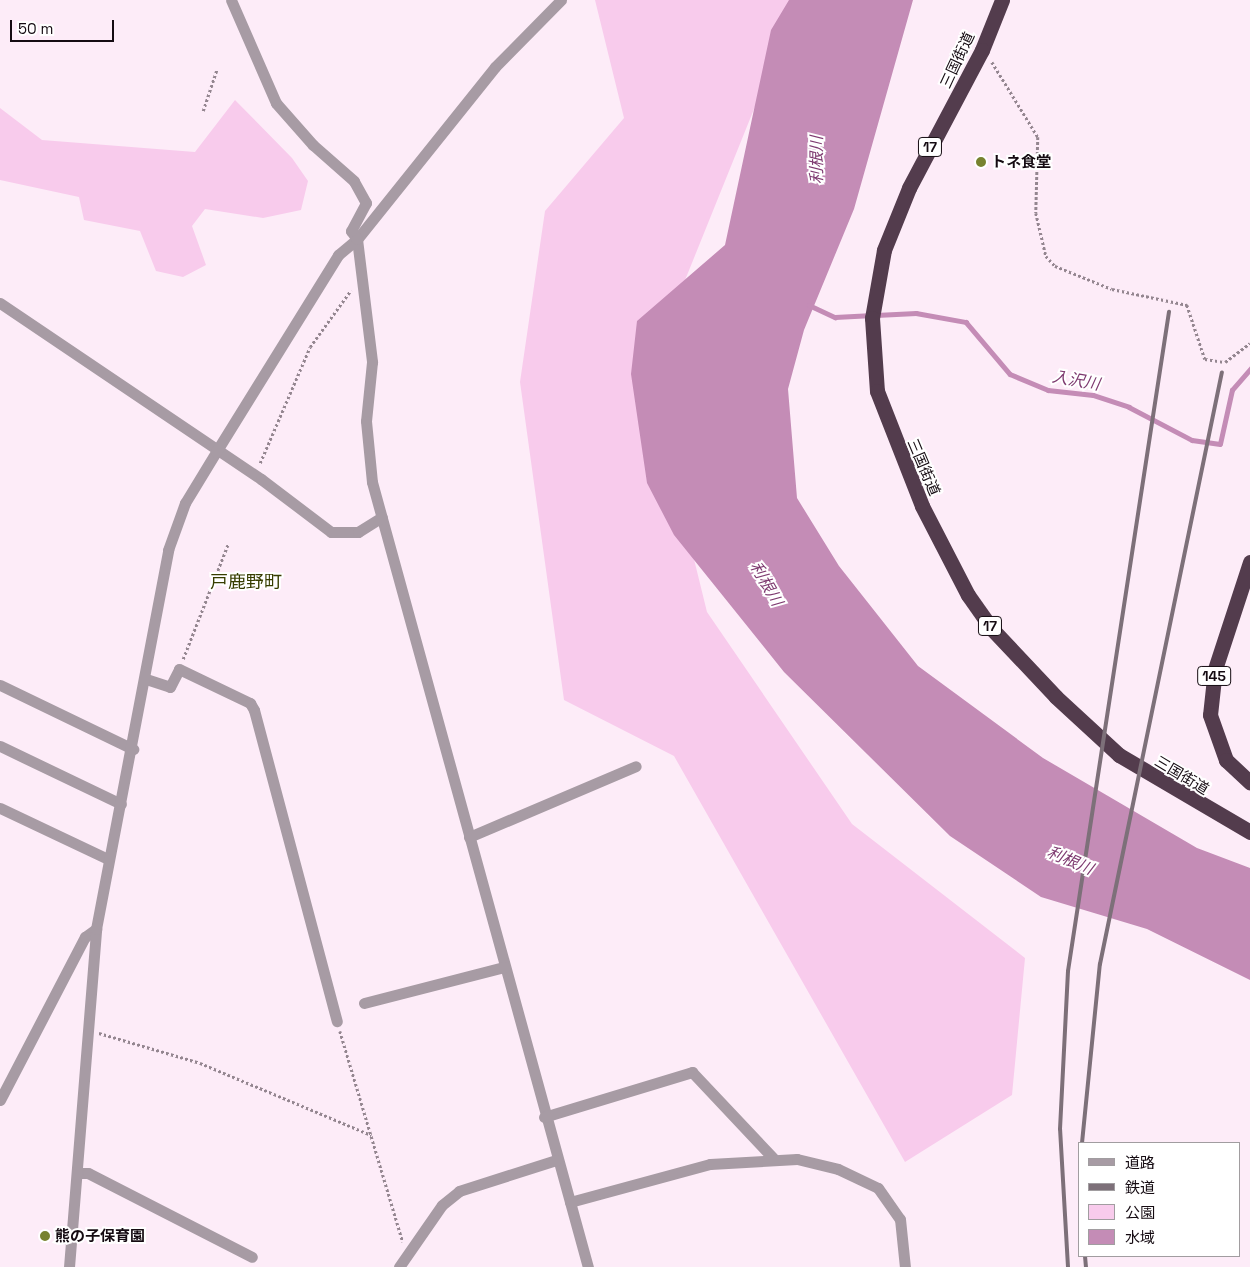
<!DOCTYPE html>
<meta charset="utf-8">
<style>
body{margin:0}
#map{position:relative;width:1250px;height:1267px;overflow:hidden;background:#fdecf8;font-family:"Space Grotesk","Noto Sans JP",sans-serif}
div>[style]{position:absolute}
[style*='--x']{left:calc(var(--x)*1px);top:calc(var(--y)*1px);width:calc(var(--w)*1px);rotate:calc(var(--a)*1deg)}
.green>*{inset:0;background:#f8cbec}
.water>*{inset:0;background:#c48cb6}
.stream>*{height:4.5px;margin:-2.25px;padding:0 2.25px;transform-origin:2.25px;border-radius:2.25px;background:#c48cb6}
.path>*{height:2.5px;margin-top:-1.25px;transform-origin:0;background:repeating-linear-gradient(90deg,#948690 0 2.5px,transparent 0 5px)}
.street>*{height:11px;margin:-5.5px;padding:0 5.5px;transform-origin:5.5px;border-radius:5.5px;background:#a79ba4}
.highway>*{height:15px;margin:-7.5px;padding:0 7.5px;transform-origin:7.5px;border-radius:7.5px;background:#533c4d}
.rail>*{height:4px;margin:-2px;padding:0 2px;transform-origin:2px;border-radius:2px;background:#7d7079}
.dots>*{width:14px;height:14px;translate:-50% -50%;box-sizing:border-box;border:2px solid #fff;border-radius:50%}
span{translate:-50% -50%;white-space:nowrap;text-align:center;line-height:1.15;-webkit-text-stroke:4px #fff;paint-order:stroke}
.shield-label span{padding:1px 4px;background:#fff;border:1px solid;border-radius:4px;-webkit-text-stroke-width:0}
.shield-label{font-size:14px;color:#150b12;font-weight:700}
.street-label{font-size:15px;color:#150b12}
.poi-label{font-size:15px;color:#150b12;font-weight:700}
.left{translate:0 -50%;text-align:left}
.water-label{font-size:16px;color:#7e3a70;font-style:italic}
.quarter-label{font-size:18px;color:#373d00}
.legend{position:absolute;left:1078px;top:1142px;width:162px;height:115px;box-sizing:border-box;background:#fff;border:1px solid #a19da0;margin:0;padding:6px 9px;list-style:none;font-size:15px;color:#150b12}
.legend li{display:flex;align-items:center;gap:10px;height:25px}
.legend b{width:25px;border:1px solid #a19da0}
.scale{position:absolute;left:10px;top:20px;width:104px;height:22px;box-sizing:border-box;border:2px solid #150b12;border-top:0;padding-left:6px;font-size:15px;line-height:18px;white-space:nowrap;color:#150b12;-webkit-text-stroke:4px #fff;paint-order:stroke}
</style>
<div id="map">
<div class="green">
<div style="clip-path:polygon(595px 0,798px 0,648px 372px,707px 612px,852px 824px,1025px 958px,1012px 1095px,905px 1162px,674px 756px,564px 700px,520px 382px,545px 211px,624px 118px)"></div>
<div style="clip-path:polygon(235px 100px,292px 158px,308px 181px,301px 210px,263px 218px,205px 209px,192px 226px,206px 265px,183px 277px,156px 271px,140px 231px,84px 220px,79px 197px,0 180px,0 108px,42px 140px,195px 152px)"></div>
</div>
<div class="water">
<div style="clip-path:polygon(789px 0,913px 0,854px 209px,804px 330px,788px 389px,797px 498px,839px 566px,918px 666px,1043px 758px,1197px 848px,1250px 868px,1250px 980px,1147px 929px,1041px 897px,950px 836px,784px 672px,674px 535px,647px 483px,631px 374px,637px 321px,725px 245px,771px 30px)"></div>
</div>
<div class="stream">
<div style="--x:809;--y:305;--w:29;--a:25"></div>
<div style="--x:835;--y:317;--w:33;--a:-3"></div>
<div style="--x:876;--y:315;--w:40;--a:-2.9"></div>
<div style="--x:916;--y:313;--w:51;--a:10.2"></div>
<div style="--x:966;--y:322;--w:68;--a:49.8"></div>
<div style="--x:1010;--y:374;--w:41;--a:22.8"></div>
<div style="--x:1048;--y:390;--w:45;--a:6.3"></div>
<div style="--x:1093;--y:395;--w:38;--a:18"></div>
<div style="--x:1129;--y:407;--w:71;--a:27.6"></div>
<div style="--x:1192;--y:440;--w:28;--a:8"></div>
<div style="--x:1220;--y:444;--w:55;--a:-77.5"></div>
<div style="--x:1232;--y:390;--w:28;--a:-49"></div>
</div>
<div class="path">
<div style="--x:992;--y:62;--w:88;--a:58.5"></div>
<div style="--x:1038;--y:137;--w:76;--a:91.5"></div>
<div style="--x:1036;--y:213;--w:44;--a:76.9"></div>
<div style="--x:1046;--y:256;--w:13;--a:48"></div>
<div style="--x:1055;--y:266;--w:61;--a:22"></div>
<div style="--x:1112;--y:289;--w:77;--a:12"></div>
<div style="--x:1187;--y:305;--w:57;--a:71.6"></div>
<div style="--x:1205;--y:359;--w:20;--a:9"></div>
<div style="--x:1225;--y:362;--w:31;--a:-37"></div>
<div style="--x:203;--y:111;--w:44;--a:-71.6"></div>
<div style="--x:260;--y:463;--w:126;--a:-66.7"></div>
<div style="--x:310;--y:347;--w:70;--a:-54.3"></div>
<div style="--x:183;--y:659;--w:123;--a:-68.6"></div>
<div style="--x:340;--y:1031;--w:220;--a:73.4"></div>
<div style="--x:99;--y:1033;--w:105;--a:16.5"></div>
<div style="--x:200;--y:1063;--w:186;--a:22.8"></div>
</div>
<div class="street">
<div style="--x:561;--y:0;--w:94;--a:134.6"></div>
<div style="--x:495;--y:67;--w:221;--a:128.7"></div>
<div style="--x:357;--y:239;--w:124;--a:83"></div>
<div style="--x:372;--y:362;--w:59;--a:95.8"></div>
<div style="--x:366;--y:421;--w:61;--a:84.4"></div>
<div style="--x:372;--y:482;--w:814;--a:74.62"></div>
<div style="--x:0;--y:303;--w:315;--a:34"></div>
<div style="--x:261;--y:479;--w:88;--a:37.1"></div>
<div style="--x:331;--y:532;--w:27;--a:0"></div>
<div style="--x:358;--y:532;--w:28;--a:-32"></div>
<div style="--x:146;--y:679;--w:25;--a:18"></div>
<div style="--x:170;--y:687;--w:20;--a:-63"></div>
<div style="--x:179;--y:669;--w:79;--a:25.6"></div>
<div style="--x:250;--y:703;--w:8;--a:60"></div>
<div style="--x:254;--y:710;--w:322;--a:75.1"></div>
<div style="--x:0;--y:685;--w:148;--a:25.7"></div>
<div style="--x:0;--y:746;--w:134;--a:25.6"></div>
<div style="--x:0;--y:808;--w:119;--a:25.3"></div>
<div style="--x:469;--y:837;--w:181;--a:-23"></div>
<div style="--x:364;--y:1003;--w:145;--a:-14.4"></div>
<div style="--x:0;--y:1100;--w:184;--a:-62.5"></div>
<div style="--x:85;--y:937;--w:14;--a:-36"></div>
<div style="--x:544;--y:1117;--w:155;--a:-16.9"></div>
<div style="--x:692;--y:1072;--w:118;--a:46.7"></div>
<div style="--x:78;--y:1173;--w:10;--a:0"></div>
<div style="--x:88;--y:1173;--w:184;--a:27.1"></div>
<div style="--x:570;--y:1202;--w:145;--a:-15.2"></div>
<div style="--x:710;--y:1164;--w:87;--a:-3.3"></div>
<div style="--x:797;--y:1159;--w:42;--a:13.7"></div>
<div style="--x:838;--y:1169;--w:44;--a:25.4"></div>
<div style="--x:878;--y:1188;--w:38;--a:55"></div>
<div style="--x:900;--y:1219;--w:48;--a:84.1"></div>
<div style="--x:69;--y:1267;--w:339;--a:-85.4"></div>
<div style="--x:96;--y:929;--w:386;--a:-79.2"></div>
<div style="--x:168;--y:550;--w:50;--a:-70.1"></div>
<div style="--x:185;--y:503;--w:60;--a:-58.7"></div>
<div style="--x:216;--y:452;--w:232;--a:-58.2"></div>
<div style="--x:338;--y:255;--w:25;--a:-40"></div>
<div style="--x:357;--y:239;--w:10;--a:-127"></div>
<div style="--x:351;--y:231;--w:32;--a:-62"></div>
<div style="--x:366;--y:203;--w:25;--a:-119"></div>
<div style="--x:354;--y:181;--w:55;--a:-138.7"></div>
<div style="--x:313;--y:145;--w:56;--a:-131.4"></div>
<div style="--x:276;--y:103;--w:112;--a:-113.6"></div>
<div style="--x:399;--y:1267;--w:75;--a:-55.3"></div>
<div style="--x:442;--y:1205;--w:22;--a:-39"></div>
<div style="--x:459;--y:1191;--w:102;--a:-17.7"></div>
</div>
<div class="highway">
<div style="--x:1002;--y:0;--w:54;--a:111.8"></div>
<div style="--x:982;--y:50;--w:156;--a:117.9"></div>
<div style="--x:909;--y:188;--w:67;--a:112"></div>
<div style="--x:884;--y:250;--w:69;--a:100"></div>
<div style="--x:872;--y:318;--w:73;--a:86.1"></div>
<div style="--x:877;--y:391;--w:123;--a:68.6"></div>
<div style="--x:922;--y:506;--w:100;--a:62.7"></div>
<div style="--x:968;--y:595;--w:42;--a:54.8"></div>
<div style="--x:992;--y:629;--w:93;--a:46.7"></div>
<div style="--x:1056;--y:697;--w:86;--a:42.6"></div>
<div style="--x:1119;--y:755;--w:152;--a:30.4"></div>
<div style="--x:1250;--y:562;--w:113;--a:108.1"></div>
<div style="--x:1215;--y:669;--w:46;--a:96.2"></div>
<div style="--x:1210;--y:715;--w:48;--a:70.4"></div>
<div style="--x:1226;--y:760;--w:33;--a:43"></div>
</div>
<div class="rail">
<div style="--x:1082;--y:1143;--w:180;--a:-84.3"></div>
<div style="--x:1100;--y:964;--w:604;--a:-78.36"></div>
<div style="--x:1085;--y:1256;--w:11;--a:85"></div>
<div style="--x:1068;--y:1267;--w:138;--a:-93.3"></div>
<div style="--x:1060;--y:1129;--w:158;--a:-87.1"></div>
<div style="--x:1068;--y:971;--w:667;--a:-81.29"></div>
</div>
<div class="dots">
<div style="left:981px;top:162px;background:#77822f"></div>
<div style="left:45px;top:1236px;background:#77822f"></div>
</div>
<div class="shield-label">
<span style="left:930px;top:147px">17</span>
<span style="left:990px;top:626px">17</span>
<span style="left:1214px;top:676px">145</span>
</div>
<div class="street-label">
<span style="left:957px;top:60px;rotate:-65deg">三国街道</span>
<span style="left:924px;top:467px;rotate:67deg">三国街道</span>
<span style="left:1182px;top:775px;rotate:31deg">三国街道</span>
</div>
<div class="poi-label">
<span class="left" style="left:991px;top:162px">トネ食堂</span>
<span class="left" style="left:55px;top:1236px">熊の子保育園</span>
</div>
<div class="water-label">
<span style="left:817px;top:160px;rotate:-90deg">利根川</span>
<span style="left:1076px;top:381px;rotate:10deg">入沢川</span>
<span style="left:766px;top:584px;rotate:60deg">利根川</span>
<span style="left:1070px;top:861px;rotate:23deg">利根川</span>
</div>
<div class="quarter-label">
<span style="left:246px;top:582px">戸鹿野町</span>
</div>
<ul class="legend">
<li><b style="height:6px;background:#a79ba4"></b>道路</li>
<li><b style="height:6px;background:#7d7079"></b>鉄道</li>
<li><b style="height:14px;background:#f8cbec"></b>公園</li>
<li><b style="height:14px;background:#c48cb6"></b>水域</li>
</ul>
<div class="scale">50 m</div>
</div>
